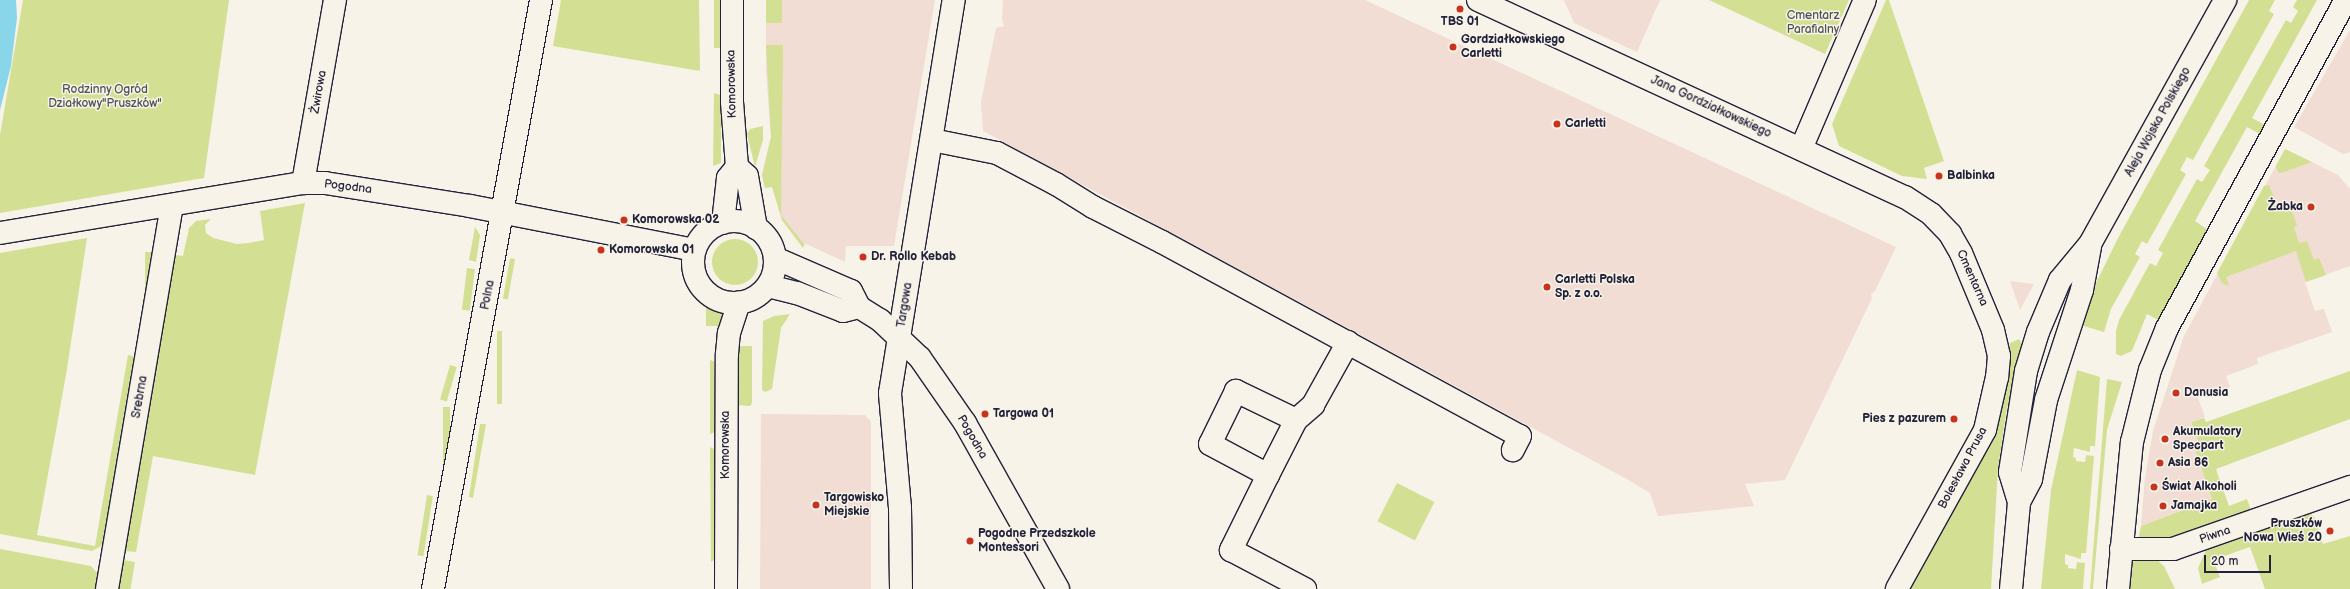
<!DOCTYPE html>
<meta charset="utf-8">
<style>
body{margin:0}
#map{position:relative;width:2350px;height:589px;overflow:hidden;background:#f7f3e8;font-family:"Balsamiq Sans",sans-serif}
div>[style]{position:absolute}
[style*='--x']{left:calc(var(--x)*1px);top:calc(var(--y)*1px);width:calc(var(--w)*1px);rotate:calc(var(--a)*1deg)}
.built>*{inset:0;background:#f1ddd3}
.green>*{inset:0;background:#d3e093;transform-origin:0 0}
.round{border-radius:50%}
.water>*{inset:0;background:#89d5e9}
.roads{filter:drop-shadow(1px 0 #22223b) drop-shadow(-1px 0 #22223b) drop-shadow(0 1px #22223b) drop-shadow(0 -1px #22223b)}
.street>*{height:22px;margin:-11px;padding:0 11px;transform-origin:11px;border-radius:11px;background:#f7f3e8}
.secondary>*{height:22px;margin:-11px;padding:0 11px;transform-origin:11px;border-radius:11px;background:#f7f3e8}
.secondary>.ring{margin:-11px;padding:0;box-sizing:content-box;background:none;border:22px solid #f7f3e8;border-radius:50%}
.dots>*{width:11px;height:11px;translate:-50% -50%;box-sizing:border-box;border:2px solid #f7f3e8;border-radius:50%}
span{translate:-50% -50%;white-space:nowrap;text-align:center;line-height:1.15;-webkit-text-stroke:3px #f7f3e8;paint-order:stroke}
.park-label{font-size:12px;color:#4e5251}
.poi-label{font-size:12px;color:#22223b;font-weight:700}
.left{translate:0 -50%;text-align:left}
.right{translate:-100% -50%;text-align:right}
.street-label{font-size:12px;color:#22223b}
.scale{position:absolute;left:2204px;top:555px;width:67px;height:18px;box-sizing:border-box;border:2px solid #22223b;border-top:0;padding-left:5px;font-size:12px;line-height:14px;white-space:nowrap;color:#22223b;-webkit-text-stroke:3px #f7f3e8;paint-order:stroke}
</style>
<div id="map">
<div class="built">
<div style="clip-path:polygon(766px 0,935px 0,894px 246px,846px 246px,845px 262px,813px 247px,805px 244px,803px 248px,782px 220px,772px 186px,765px 188px,762px 175px,771px 137px,766px 72px)"></div>
<div style="clip-path:polygon(1003px 0,1365px 0,1896px 247px,1875px 291px,1871px 294px,1872px 298px,1785px 480px,1745px 484px,1754px 506px,1658px 516px,1650px 493px,1625px 478px,983px 131px,981px 102px,996px 28px,1004px 26px,1002px 19px)"></div>
<div style="clip-path:polygon(1564px 0,1660px 0,1637px 52px,1574px 23px)"></div>
<div style="clip-path:polygon(2350px 30px,2350px 152px,2343px 154px,2294px 127px)"></div>
<div style="clip-path:polygon(2285px 149px,2338px 175px,2350px 189px,2350px 266px,2305px 282px,2315px 311px,2324px 309px,2332px 332px,2257px 358px,2258px 364px,2226px 376px,2230px 387px,2198px 398px,2205px 417px,2191px 422px,2198px 441px,2193px 444px,2212px 499px,2141px 526px,2145px 477px,2153px 431px,2184px 336px)"></div>
<div style="clip-path:polygon(2010px 281px,2034px 284px,2020px 310px)"></div>
<div style="clip-path:polygon(761px 414px,865px 415px,871px 422px,871px 589px,760px 589px)"></div>
</div>
<div class="green">
<div style="clip-path:polygon(23px 0,229px 0,204px 178px,0 213px,0 135px)"></div>
<div style="clip-path:polygon(561px 0,699px 0,700px 71px,553px 46px)"></div>
<div style="left:714px;top:0;width:7px;height:48px"></div>
<div style="left:766px;top:0;width:16px;height:23px"></div>
<div style="clip-path:polygon(1709px 0,1849px 0,1825px 54px)"></div>
<div style="clip-path:polygon(1886px 0,1889px 0,1944px 161px,1924px 168px,1927px 179px,1902px 176px,1839px 146px,1832px 124px)"></div>
<div style="clip-path:polygon(2249px 0,2275px 0,2269px 11px,2274px 14px,2193px 160px,2187px 157px,2180px 170px,2186px 174px,2147px 244px,2142px 241px,2135px 254px,2140px 257px,2111px 309px,2104px 332px,2080px 325px,2096px 283px,2118px 238px)"></div>
<div style="clip-path:polygon(2297px 0,2317px 0,2252px 118px,2265px 125px,2260px 134px,2247px 127px,2195px 221px,2208px 230px,2160px 321px,2147px 314px,2132px 351px,2121px 356px,2116px 354px,2116px 331px,2119px 320px,2150px 263px,2156px 266px,2163px 253px,2158px 250px,2197px 179px,2202px 182px,2210px 170px,2204px 166px,2286px 20px,2291px 23px,2298px 11px,2293px 7px)"></div>
<div style="clip-path:polygon(766px 45px,783px 45px,781px 215px,804px 244px,803px 248px,782px 220px,772px 187px,765px 188px,762px 175px,771px 137px)"></div>
<div style="clip-path:polygon(714px 93px,721px 95px,721px 163px,713px 166px)"></div>
<div style="clip-path:polygon(763px 126px,763px 140px,755px 167px,747px 134px,750px 129px)"></div>
<div style="clip-path:polygon(2285px 149px,2312px 162px,2281px 173px,2278px 172px,2276px 166px)"></div>
<div style="clip-path:polygon(2269px 185px,2278px 207px,2290px 205px,2297px 225px,2294px 227px,2299px 243px,2307px 241px,2314px 260px,2319px 258px,2326px 275px,2306px 282px,2296px 251px,2226px 277px,2229px 286px,2222px 283px,2217px 273px,2264px 186px)"></div>
<div style="clip-path:polygon(305px 203px,255px 475px,153px 456px,136px 552px,125px 551px,175px 255px,183px 256px,189px 228px,196px 221px,211px 219px,205px 225px,206px 233px,213px 238px,237px 244px,249px 243px,264px 240px,260px 211px)"></div>
<div style="clip-path:polygon(475px 227px,480px 235px,476px 262px,469px 260px)"></div>
<div style="clip-path:polygon(87px 238px,66px 375px,37px 535px,95px 546px,128px 355px,136px 357px,103px 545px,92px 551px,0 534px,0 253px)"></div>
<div class="round" style="left:712px;top:239px;width:46px;height:46px"></div>
<div style="left:145px;top:252px;width:9px;height:92px"></div>
<div style="left:515px;top:259px;width:41px;height:5px;rotate:100deg"></div>
<div style="left:467px;top:268px;width:8px;height:42px;rotate:7deg"></div>
<div style="clip-path:polygon(706px 304px,725px 312px,721px 326px,706px 326px)"></div>
<div style="clip-path:polygon(790px 314px,781px 328px,772px 389px,765px 392px,762px 390px,763px 321px,774px 316px)"></div>
<div style="left:497px;top:331px;width:5px;height:73px"></div>
<div style="clip-path:polygon(2019px 339px,2022px 344px,2006px 413px,1998px 469px,1991px 589px,1910px 589px,1996px 435px,2010px 343px)"></div>
<div style="clip-path:polygon(736px 346px,752px 346px,752px 403px,750px 406px,735px 405px)"></div>
<div style="clip-path:polygon(710px 360px,719px 363px,718px 431px,710px 434px)"></div>
<div style="left:450px;top:365px;width:7px;height:36px;rotate:16deg"></div>
<div style="clip-path:polygon(2077px 370px,2100px 377px,2095px 446px,2090px 446px,2090px 452px,2074px 448px,2073px 457px,2076px 458px,2076px 461px,2085px 462px,2086px 455px,2094px 456px,2086px 553px,2081px 553px,2081px 559px,2065px 554px,2065px 564px,2068px 565px,2068px 568px,2076px 569px,2077px 562px,2085px 563px,2083px 589px,2041px 589px,2051px 490px)"></div>
<div style="clip-path:polygon(2350px 371px,2350px 419px,2216px 469px,2229px 506px,2247px 499px,2251px 510px,2172px 542px,2138px 540px,2141px 526px,2212px 499px,2193px 444px,2198px 441px,2191px 422px,2204px 418px,2206px 422px)"></div>
<div style="clip-path:polygon(2107px 379px,2122px 382px,2107px 430px,2093px 589px,2090px 589px)"></div>
<div style="left:443px;top:407px;width:7px;height:74px"></div>
<div style="clip-path:polygon(480px 424px,486px 424px,473px 498px,469px 497px)"></div>
<div style="clip-path:polygon(710px 447px,718px 451px,717px 558px,711px 562px)"></div>
<div style="left:1397px;top:483px;width:42px;height:43px;rotate:27deg"></div>
<div style="left:427px;top:495px;width:6px;height:61px;rotate:9deg"></div>
<div style="clip-path:polygon(2301px 511px,2310px 513px,2315px 518px,2323px 544px,2350px 536px,2350px 589px,2265px 589px,2250px 547px,2213px 560px,2220px 577px,2202px 584px,2198px 568px,2208px 545px)"></div>
<div style="clip-path:polygon(0 549px,91px 566px,99px 575px,96px 589px,0 589px)"></div>
<div style="clip-path:polygon(2144px 556px,2155px 558px,2164px 566px,2175px 589px,2128px 589px,2130px 564px)"></div>
<div style="left:123px;top:560px;width:12px;height:29px;rotate:9deg"></div>
</div>
<div class="water">
<div style="clip-path:polygon(0 0,16px 0,17px 18px,11px 66px,0 110px)"></div>
</div>
<div class="roads">
<div class="street">
<div style="--x:1478;--y:0;--w:470;--a:24.8"></div>
<div style="--x:1905;--y:197;--w:31;--a:33"></div>
<div style="--x:1931;--y:214;--w:28;--a:46"></div>
<div style="--x:1950;--y:234;--w:22;--a:60"></div>
<div style="--x:1961;--y:253;--w:83;--a:67.4"></div>
<div style="--x:1993;--y:330;--w:27;--a:77"></div>
<div style="--x:1999;--y:356;--w:21;--a:95"></div>
<div style="--x:1997;--y:377;--w:54;--a:102.8"></div>
<div style="--x:1985;--y:430;--w:182;--a:119"></div>
<div style="--x:932;--y:140;--w:66;--a:11.3"></div>
<div style="--x:997;--y:153;--w:67;--a:27.7"></div>
<div style="--x:1056;--y:184;--w:44;--a:31.9"></div>
<div style="--x:1093;--y:207;--w:77;--a:26.9"></div>
<div style="--x:1162;--y:242;--w:407;--a:28.5"></div>
<div style="--x:1520;--y:436;--w:16;--a:117"></div>
<div style="--x:1801;--y:149;--w:162;--a:-66.8"></div>
<div style="--x:303;--y:183;--w:186;--a:-80.1"></div>
<div style="--x:0;--y:233;--w:307;--a:-9.4"></div>
<div style="--x:303;--y:183;--w:22;--a:0"></div>
<div style="--x:325;--y:183;--w:147;--a:9"></div>
<div style="--x:470;--y:206;--w:228;--a:11.1"></div>
<div style="--x:1296;--y:420;--w:67;--a:-154.2"></div>
<div style="--x:1236;--y:391;--w:59;--a:116.1"></div>
<div style="--x:1210;--y:444;--w:66;--a:28.1"></div>
<div style="--x:1268;--y:475;--w:62;--a:-63"></div>
<div style="--x:1296;--y:420;--w:23;--a:-41"></div>
<div style="--x:1313;--y:405;--w:72;--a:-60.9"></div>
<div style="--x:1268;--y:475;--w:84;--a:116.3"></div>
<div style="--x:1231;--y:550;--w:84;--a:27.8"></div>
<div style="--x:2121;--y:549;--w:52;--a:0"></div>
<div style="--x:2173;--y:549;--w:188;--a:-19.3"></div>
<div style="--x:107;--y:589;--w:389;--a:-80.4"></div>
<div style="--x:433;--y:589;--w:599;--a:-79.61"></div>
<div style="--x:901;--y:589;--w:81;--a:-90.7"></div>
<div style="--x:900;--y:508;--w:115;--a:-95"></div>
<div style="--x:890;--y:393;--w:398;--a:-80.8"></div>
<div style="--x:2118;--y:589;--w:148;--a:-84.6"></div>
<div style="--x:2132;--y:442;--w:74;--a:-76"></div>
<div style="--x:2150;--y:370;--w:45;--a:-68"></div>
<div style="--x:2167;--y:328;--w:374;--a:-61.4"></div>
</div>
<div class="secondary">
<div style="--x:737;--y:167;--w:13;--a:42"></div>
<div style="--x:747;--y:176;--w:53;--a:80.2"></div>
<div class="ring" style="left:693px;top:221px;width:60px;height:60px"></div>
<div style="--x:723;--y:223;--w:45;--a:-83.7"></div>
<div style="--x:728;--y:178;--w:14;--a:-51"></div>
<div style="--x:737;--y:167;--w:65;--a:-94.4"></div>
<div style="--x:732;--y:102;--w:102;--a:-90"></div>
<div style="--x:775;--y:258;--w:83;--a:23.5"></div>
<div style="--x:851;--y:291;--w:18;--a:63"></div>
<div style="--x:859;--y:307;--w:25;--a:32"></div>
<div style="--x:880;--y:320;--w:55;--a:43.5"></div>
<div style="--x:920;--y:358;--w:79;--a:55.3"></div>
<div style="--x:965;--y:423;--w:190;--a:60.7"></div>
<div style="--x:768;--y:286;--w:30;--a:14"></div>
<div style="--x:797;--y:293;--w:49;--a:21.4"></div>
<div style="--x:843;--y:311;--w:16;--a:-14"></div>
<div style="--x:2019;--y:502;--w:26;--a:-62"></div>
<div style="--x:2031;--y:479;--w:80;--a:-79.2"></div>
<div style="--x:2046;--y:400;--w:116;--a:-71.9"></div>
<div style="--x:2082;--y:290;--w:44;--a:-79.5"></div>
<div style="--x:726;--y:589;--w:235;--a:-89.8"></div>
<div style="--x:727;--y:354;--w:21;--a:-85"></div>
<div style="--x:729;--y:333;--w:32;--a:-72"></div>
<div style="--x:2011;--y:589;--w:87;--a:-84.7"></div>
<div style="--x:2019;--y:502;--w:31;--a:-107"></div>
<div style="--x:2010;--y:472;--w:102;--a:-81"></div>
<div style="--x:2026;--y:371;--w:41;--a:-72.9"></div>
<div style="--x:2038;--y:332;--w:56;--a:-67.1"></div>
<div style="--x:2060;--y:280;--w:47;--a:-50.2"></div>
<div style="--x:2090;--y:244;--w:279;--a:-61"></div>
</div>
</div>
<div class="dots">
<div style="left:1460px;top:9px;background:#c8321e"></div>
<div style="left:1453px;top:47px;background:#c8321e"></div>
<div style="left:1557px;top:124px;background:#c8321e"></div>
<div style="left:1939px;top:176px;background:#c8321e"></div>
<div style="left:2311px;top:207px;background:#c8321e"></div>
<div style="left:624px;top:220px;background:#c8321e"></div>
<div style="left:601px;top:250px;background:#c8321e"></div>
<div style="left:863px;top:257px;background:#c8321e"></div>
<div style="left:1547px;top:287px;background:#c8321e"></div>
<div style="left:2176px;top:393px;background:#c8321e"></div>
<div style="left:985px;top:414px;background:#c8321e"></div>
<div style="left:1954px;top:419px;background:#c8321e"></div>
<div style="left:2165px;top:439px;background:#c8321e"></div>
<div style="left:2160px;top:463px;background:#c8321e"></div>
<div style="left:2154px;top:487px;background:#c8321e"></div>
<div style="left:816px;top:505px;background:#c8321e"></div>
<div style="left:2163px;top:506px;background:#c8321e"></div>
<div style="left:2330px;top:531px;background:#c8321e"></div>
<div style="left:970px;top:541px;background:#c8321e"></div>
</div>
<div class="park-label">
<span style="left:1813px;top:23px">Cmentarz<br>Parafialny</span>
<span style="left:105px;top:97px">Rodzinny Ogród<br>Działkowy"Pruszków"</span>
</div>
<div class="poi-label">
<span style="left:1460px;top:22px">TBS 01</span>
<span class="left" style="left:1461px;top:47px">Gordziałkowskiego<br>Carletti</span>
<span class="left" style="left:1565px;top:124px">Carletti</span>
<span class="left" style="left:1947px;top:176px">Balbinka</span>
<span class="right" style="left:2303px;top:207px">Żabka</span>
<span class="left" style="left:632px;top:220px">Komorowska 02</span>
<span class="left" style="left:609px;top:250px">Komorowska 01</span>
<span class="left" style="left:871px;top:257px">Dr. Rollo Kebab</span>
<span class="left" style="left:1555px;top:287px">Carletti Polska<br>Sp. z o.o.</span>
<span class="left" style="left:2184px;top:393px">Danusia</span>
<span class="left" style="left:993px;top:414px">Targowa 01</span>
<span class="right" style="left:1946px;top:419px">Pies z pazurem</span>
<span class="left" style="left:2173px;top:439px">Akumulatory<br>Specpart</span>
<span class="left" style="left:2168px;top:463px">Asia 86</span>
<span class="left" style="left:2162px;top:487px">Świat Alkoholi</span>
<span class="left" style="left:824px;top:505px">Targowisko<br>Miejskie</span>
<span class="left" style="left:2171px;top:506px">Jamajka</span>
<span class="right" style="left:2322px;top:531px">Pruszków<br>Nowa Wieś 20</span>
<span class="left" style="left:978px;top:541px">Pogodne Przedszkole<br>Montessori</span>
</div>
<div class="street-label">
<span style="left:732px;top:84px;rotate:-91deg">Komorowska</span>
<span style="left:319px;top:92px;rotate:-80deg">Żwirowa</span>
<span style="left:1711px;top:107px;rotate:25deg">Jana Gordziałkowskiego</span>
<span style="left:2158px;top:122px;rotate:-61deg">Aleja Wojska Polskiego</span>
<span style="left:348px;top:187px;rotate:7deg">Pogodna</span>
<span style="left:1972px;top:278px;rotate:66deg">Cmentarna</span>
<span style="left:488px;top:295px;rotate:-79deg">Polna</span>
<span style="left:905px;top:305px;rotate:-81deg">Targowa</span>
<span style="left:140px;top:397px;rotate:-80deg">Srebrna</span>
<span style="left:972px;top:437px;rotate:60deg">Pogodna</span>
<span style="left:726px;top:445px;rotate:-90deg">Komorowska</span>
<span style="left:1963px;top:468px;rotate:-62deg">Bolesława Prusa</span>
<span style="left:2215px;top:535px;rotate:-19deg">Piwna</span>
</div>
<div class="scale">20 m</div>
</div>
